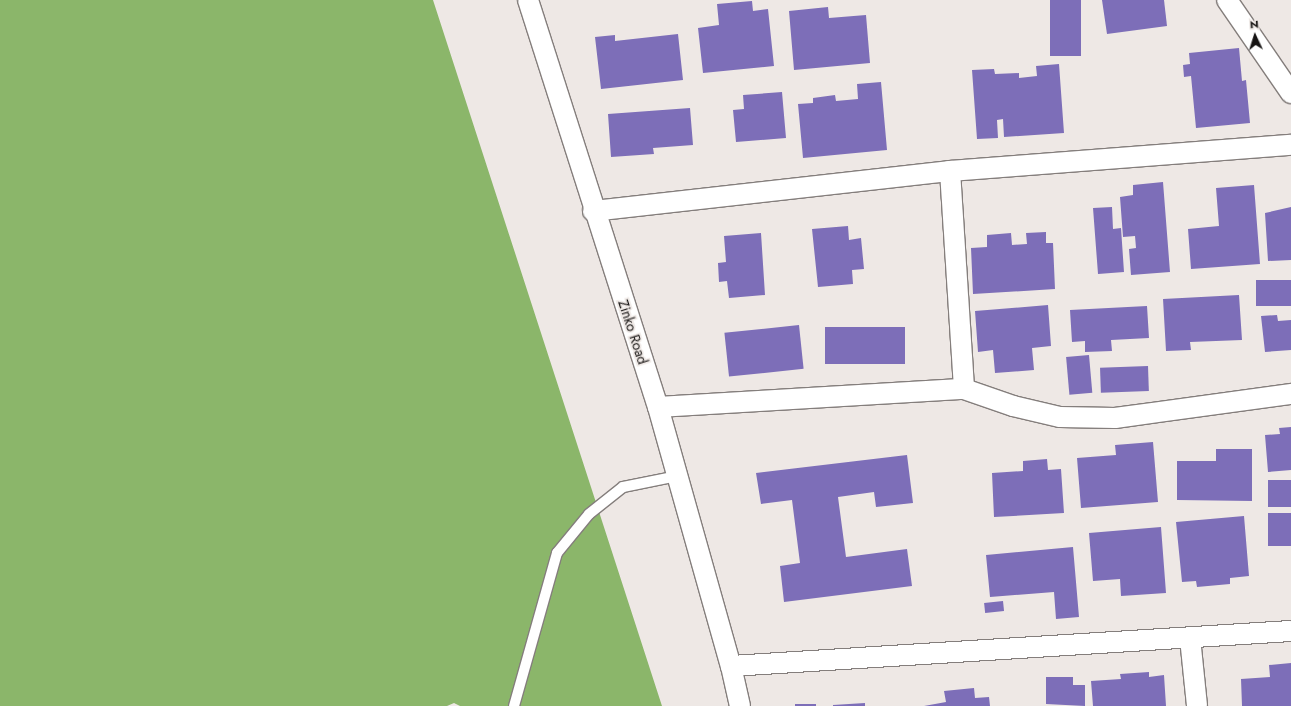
<!DOCTYPE html>
<style>
body{margin:0}
#map{position:relative;width:1291px;height:706px;overflow:hidden;background:#eee8e5;font-family:Jost,sans-serif}
div>[style]{position:absolute}
[style*='--x']{left:calc(var(--x)*1px);top:calc(var(--y)*1px);width:calc(var(--w)*1px);rotate:calc(var(--a)*1deg)}
.forest>*{inset:0;background:#8bb66a}
.building>*{inset:0;background:#7d6eb8;transform-origin:0 0}
.roads{filter:drop-shadow(1px 0 #847e7c) drop-shadow(-1px 0 #847e7c) drop-shadow(0 1px #847e7c) drop-shadow(0 -1px #847e7c)}
.service>*{height:10px;margin:-5px;padding:0 5px;transform-origin:5px;border-radius:5px;background:#fff}
.minor>*{height:20px;margin:-10px;padding:0 10px;transform-origin:10px;border-radius:10px;background:#fff}
span{translate:-50% -50%;white-space:nowrap;text-align:center;line-height:1.15;-webkit-text-stroke:3.5px #eee8e5;paint-order:stroke}
.street-label{font-size:14px;color:#161413}
.north{position:absolute;left:1235px;top:16px;width:40px;height:40px;-webkit-text-stroke:3px #eee8e5;paint-order:stroke;rotate:356deg;font-size:11px;font-weight:700;line-height:16px;text-align:center;color:#161413}
.north::after{content:'';display:block;margin:auto;width:14px;height:18px;background:#161413;clip-path:polygon(50% 0,100% 100%,50% 72%,0 100%)}
</style>
<div id="map">
<div class="forest">
<div style="clip-path:polygon(0 0,433px 0,662px 706px,460px 706px,454px 703px,447px 706px,0 706px)"></div>
</div>
<div class="building">
<div style="left:1050px;top:0;width:31px;height:56px"></div>
<div style="clip-path:polygon(1102px 0,1164px 0,1167px 26px,1107px 34px)"></div>
<div style="clip-path:polygon(752px 1px,753px 11px,768px 9px,774px 66px,703px 73px,698px 28px,719px 25px,717px 4px)"></div>
<div style="clip-path:polygon(828px 7px,829px 18px,866px 15px,870px 63px,794px 70px,789px 11px)"></div>
<div style="clip-path:polygon(678px 34px,683px 80px,601px 89px,595px 37px,615px 35px,615px 41px)"></div>
<div style="clip-path:polygon(1239px 48px,1242px 81px,1246px 80px,1250px 123px,1196px 128px,1191px 76px,1184px 77px,1183px 65px,1190px 64px,1189px 53px)"></div>
<div style="clip-path:polygon(1059px 64px,1064px 133px,1004px 137px,1003px 119px,997px 120px,998px 138px,977px 139px,972px 70px,994px 69px,995px 74px,1019px 73px,1019px 78px,1037px 76px,1036px 66px)"></div>
<div style="clip-path:polygon(881px 82px,887px 150px,803px 158px,798px 104px,813px 103px,813px 98px,835px 95px,836px 101px,858px 99px,857px 84px)"></div>
<div style="clip-path:polygon(782px 92px,786px 138px,736px 142px,733px 110px,744px 109px,743px 95px)"></div>
<div style="clip-path:polygon(690px 108px,693px 145px,653px 148px,654px 154px,611px 157px,608px 114px)"></div>
<div style="clip-path:polygon(1163px 182px,1170px 272px,1131px 275px,1129px 249px,1136px 248px,1135px 236px,1123px 237px,1120px 197px,1133px 195px,1133px 185px)"></div>
<div style="clip-path:polygon(1254px 185px,1260px 264px,1191px 269px,1188px 229px,1219px 226px,1216px 188px)"></div>
<div style="clip-path:polygon(1112px 207px,1113px 229px,1121px 228px,1124px 272px,1098px 274px,1093px 208px)"></div>
<div style="clip-path:polygon(1291px 207px,1291px 260px,1268px 261px,1265px 213px)"></div>
<div style="clip-path:polygon(848px 226px,849px 240px,861px 238px,864px 269px,852px 270px,853px 284px,818px 287px,812px 229px)"></div>
<div style="clip-path:polygon(1046px 232px,1046px 243px,1053px 243px,1055px 289px,973px 294px,971px 248px,987px 247px,987px 235px,1011px 233px,1012px 245px,1027px 244px,1026px 233px)"></div>
<div style="clip-path:polygon(761px 233px,765px 295px,729px 298px,727px 281px,719px 282px,718px 263px,726px 262px,724px 236px)"></div>
<div style="left:1291px;top:280px;width:26px;height:35px;rotate:90deg"></div>
<div style="clip-path:polygon(1239px 295px,1242px 340px,1190px 342px,1191px 350px,1166px 351px,1163px 299px)"></div>
<div style="clip-path:polygon(1048px 305px,1051px 346px,1032px 348px,1034px 370px,995px 373px,993px 350px,978px 352px,975px 311px)"></div>
<div style="clip-path:polygon(1147px 306px,1149px 338px,1111px 340px,1112px 351px,1085px 352px,1085px 341px,1072px 342px,1070px 310px)"></div>
<div style="clip-path:polygon(1277px 315px,1278px 321px,1291px 320px,1291px 350px,1265px 352px,1261px 316px)"></div>
<div style="left:799px;top:325px;width:44px;height:75px;rotate:84deg"></div>
<div style="left:905px;top:327px;width:37px;height:80px;rotate:90deg"></div>
<div style="left:1089px;top:355px;width:38px;height:23px;rotate:85deg"></div>
<div style="left:1148px;top:366px;width:25px;height:48px;rotate:88deg"></div>
<div style="clip-path:polygon(1291px 427px,1291px 470px,1268px 472px,1265px 435px,1280px 434px,1279px 428px)"></div>
<div style="clip-path:polygon(1153px 442px,1158px 502px,1081px 508px,1077px 458px,1116px 455px,1115px 445px)"></div>
<div style="clip-path:polygon(1216px 449px,1252px 449px,1252px 501px,1177px 500px,1177px 461px,1216px 461px)"></div>
<div style="clip-path:polygon(907px 455px,913px 503px,876px 507px,874px 492px,838px 497px,846px 557px,907px 549px,912px 586px,784px 602px,780px 566px,800px 563px,792px 500px,761px 504px,756px 473px)"></div>
<div style="clip-path:polygon(1047px 459px,1048px 470px,1061px 469px,1064px 513px,994px 517px,992px 473px,1023px 471px,1023px 461px)"></div>
<div style="left:1291px;top:480px;width:27px;height:23px;rotate:90deg"></div>
<div style="left:1291px;top:513px;width:33px;height:23px;rotate:90deg"></div>
<div style="clip-path:polygon(1244px 516px,1249px 576px,1230px 578px,1230px 584px,1197px 587px,1196px 581px,1182px 582px,1176px 522px)"></div>
<div style="clip-path:polygon(1161px 527px,1166px 593px,1121px 596px,1120px 579px,1093px 581px,1089px 533px)"></div>
<div style="clip-path:polygon(1073px 547px,1079px 617px,1056px 619px,1054px 592px,990px 597px,986px 555px)"></div>
<div style="left:1003px;top:601px;width:10px;height:19px;rotate:84deg"></div>
<div style="clip-path:polygon(1291px 663px,1291px 706px,1242px 706px,1241px 679px,1270px 677px,1269px 665px)"></div>
<div style="clip-path:polygon(1149px 672px,1149px 677px,1164px 675px,1166px 706px,1093px 706px,1091px 681px,1121px 679px,1120px 674px)"></div>
<div style="clip-path:polygon(1046px 677px,1073px 677px,1073px 685px,1085px 685px,1085px 706px,1046px 704px)"></div>
<div style="clip-path:polygon(974px 688px,975px 698px,989px 697px,990px 706px,924px 706px,946px 702px,944px 691px)"></div>
<div style="clip-path:polygon(865px 703px,865px 706px,833px 706px,833px 705px)"></div>
<div style="left:795px;top:704px;width:21px;height:2px"></div>
</div>
<div class="roads">
<div class="service">
<div style="--x:514;--y:706;--w:159;--a:-74.3"></div>
<div style="--x:557;--y:553;--w:50;--a:-50.6"></div>
<div style="--x:589;--y:514;--w:43;--a:-38.5"></div>
<div style="--x:623;--y:487;--w:55;--a:-11.5"></div>
</div>
<div class="minor">
<div style="--x:528;--y:0;--w:427;--a:72.3"></div>
<div style="--x:658;--y:407;--w:269;--a:74.3"></div>
<div style="--x:1227;--y:0;--w:113;--a:55.5"></div>
<div style="--x:950;--y:171;--w:342;--a:-4.4"></div>
<div style="--x:593;--y:211;--w:359;--a:-6.4"></div>
<div style="--x:950;--y:171;--w:218;--a:86.3"></div>
<div style="--x:658;--y:407;--w:307;--a:-3.4"></div>
<div style="--x:964;--y:389;--w:52;--a:19.1"></div>
<div style="--x:1013;--y:406;--w:48;--a:13.2"></div>
<div style="--x:1060;--y:417;--w:55;--a:1"></div>
<div style="--x:1115;--y:418;--w:178;--a:-7.8"></div>
<div style="--x:1190;--y:638;--w:68;--a:84.1"></div>
<div style="--x:740;--y:706;--w:41;--a:-102.7"></div>
<div style="--x:731;--y:666;--w:561;--a:-3.58"></div>
</div>
</div>
<div class="street-label">
<span style="left:633px;top:332px;rotate:72deg">Zinko Road</span>
</div>
<div class="north">N</div>
</div>
